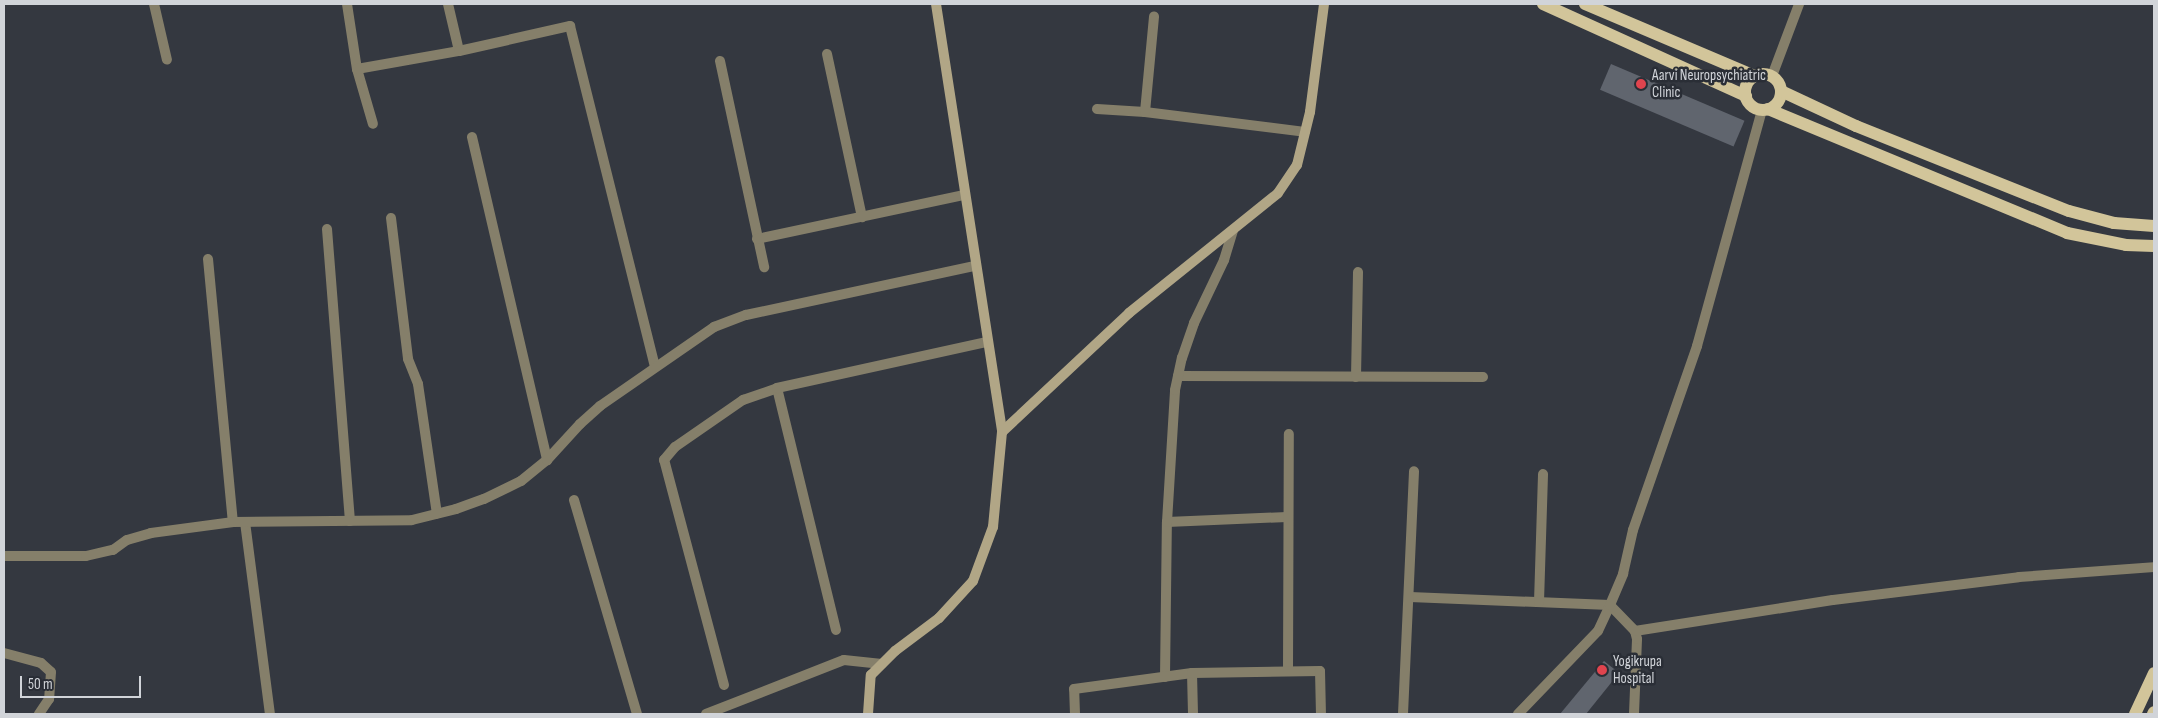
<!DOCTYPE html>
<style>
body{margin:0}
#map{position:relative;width:2158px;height:718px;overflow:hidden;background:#343840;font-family:"Sofia Sans Condensed",sans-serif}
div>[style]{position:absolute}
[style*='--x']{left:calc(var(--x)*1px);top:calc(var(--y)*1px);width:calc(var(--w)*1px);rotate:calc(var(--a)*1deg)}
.building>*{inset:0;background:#60656e;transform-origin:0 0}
.minor>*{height:10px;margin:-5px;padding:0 5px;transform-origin:5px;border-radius:5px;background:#857f6a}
.tertiary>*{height:10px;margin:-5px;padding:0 5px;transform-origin:5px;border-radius:5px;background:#857f6a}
.secondary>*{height:10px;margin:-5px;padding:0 5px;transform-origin:5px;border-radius:5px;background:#b1a686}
.primary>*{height:12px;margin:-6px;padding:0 6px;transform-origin:6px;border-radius:6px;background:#d2c59a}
.primary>.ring{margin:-6px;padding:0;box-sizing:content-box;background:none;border:12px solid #d2c59a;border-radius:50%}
.dots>*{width:14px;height:14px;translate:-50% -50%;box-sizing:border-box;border:2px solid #2a2e36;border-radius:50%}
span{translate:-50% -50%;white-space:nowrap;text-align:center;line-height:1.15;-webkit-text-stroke:5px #2a2e36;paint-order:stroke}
.poi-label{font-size:15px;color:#d1d4d9}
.left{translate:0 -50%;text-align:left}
.frame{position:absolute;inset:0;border:5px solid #d1d4d9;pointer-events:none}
.scale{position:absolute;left:20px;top:676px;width:121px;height:22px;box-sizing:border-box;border:2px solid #d1d4d9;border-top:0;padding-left:6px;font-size:15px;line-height:18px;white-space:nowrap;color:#d1d4d9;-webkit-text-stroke:4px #2a2e36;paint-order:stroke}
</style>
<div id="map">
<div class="building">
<div style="left:1611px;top:64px;width:145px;height:28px;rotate:23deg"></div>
<div style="clip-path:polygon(1604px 661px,1619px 673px,1586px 714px,1560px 714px)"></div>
</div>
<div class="minor">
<div style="--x:154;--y:4;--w:57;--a:76.9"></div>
<div style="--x:347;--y:4;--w:66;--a:81.3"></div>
<div style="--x:357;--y:69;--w:57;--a:73.8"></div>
<div style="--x:448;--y:4;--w:48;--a:76.8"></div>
<div style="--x:827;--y:54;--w:167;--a:77.9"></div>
<div style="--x:720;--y:61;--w:211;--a:77.9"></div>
<div style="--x:357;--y:69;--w:104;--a:-10"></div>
<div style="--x:459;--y:51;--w:114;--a:-12.7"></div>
<div style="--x:570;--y:26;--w:351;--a:76"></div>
<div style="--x:1097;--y:109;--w:48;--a:3.6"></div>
<div style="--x:1145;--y:112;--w:161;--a:7.1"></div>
<div style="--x:1145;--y:112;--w:96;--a:-84.6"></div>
<div style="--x:472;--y:137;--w:332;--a:76.9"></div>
<div style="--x:391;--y:218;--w:142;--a:83.1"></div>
<div style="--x:408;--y:359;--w:27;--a:68"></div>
<div style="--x:418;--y:384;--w:131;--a:81.7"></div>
<div style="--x:327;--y:229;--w:293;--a:85.5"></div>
<div style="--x:757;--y:239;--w:212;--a:-12"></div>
<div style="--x:208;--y:259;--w:264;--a:84.6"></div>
<div style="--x:1178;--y:376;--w:305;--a:0.2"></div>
<div style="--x:1356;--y:377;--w:105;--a:-88.9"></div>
<div style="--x:777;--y:388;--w:249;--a:76.3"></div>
<div style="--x:574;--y:500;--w:223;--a:73.6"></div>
<div style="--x:245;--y:522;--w:194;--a:82.6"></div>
<div style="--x:1167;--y:522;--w:120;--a:-2.4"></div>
<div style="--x:4;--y:556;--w:82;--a:0"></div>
<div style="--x:86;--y:556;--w:28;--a:-13"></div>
<div style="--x:113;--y:550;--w:17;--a:-36"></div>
<div style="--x:127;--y:540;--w:25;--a:-16"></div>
<div style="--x:151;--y:533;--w:83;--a:-7.6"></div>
<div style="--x:233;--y:522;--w:179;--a:-0.6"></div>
<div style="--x:412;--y:520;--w:45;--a:-14"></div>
<div style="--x:456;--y:509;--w:30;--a:-20"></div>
<div style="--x:484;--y:499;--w:41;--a:-25.9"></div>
<div style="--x:521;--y:481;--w:33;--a:-39"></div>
<div style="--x:547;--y:460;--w:49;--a:-47.5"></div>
<div style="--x:580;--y:424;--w:27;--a:-42"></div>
<div style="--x:600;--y:406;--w:139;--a:-34.7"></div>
<div style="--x:714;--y:327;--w:34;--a:-21"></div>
<div style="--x:746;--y:315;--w:234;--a:-12.1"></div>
<div style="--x:1410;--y:597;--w:200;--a:2.3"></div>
<div style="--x:1539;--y:602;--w:128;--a:-88.2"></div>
<div style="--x:1288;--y:671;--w:237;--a:-89.8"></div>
<div style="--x:1192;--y:673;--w:41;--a:88.6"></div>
<div style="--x:1165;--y:677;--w:155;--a:-89.3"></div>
<div style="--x:1167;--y:522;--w:132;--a:-86.5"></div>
<div style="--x:1175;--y:390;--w:33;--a:-78"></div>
<div style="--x:1182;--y:358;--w:37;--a:-71"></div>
<div style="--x:1194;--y:323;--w:70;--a:-64.5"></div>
<div style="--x:1224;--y:260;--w:31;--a:-73"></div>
<div style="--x:724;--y:685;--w:233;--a:-104.9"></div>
<div style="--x:664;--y:460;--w:17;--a:-50"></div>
<div style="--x:675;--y:447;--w:83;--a:-34.7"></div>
<div style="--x:743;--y:400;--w:36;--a:-19"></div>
<div style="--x:777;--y:388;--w:215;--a:-12.4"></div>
<div style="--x:706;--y:714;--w:148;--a:-21.4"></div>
<div style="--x:844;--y:660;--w:38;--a:6"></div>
<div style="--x:1075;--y:714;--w:25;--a:-92"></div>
<div style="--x:1074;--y:689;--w:119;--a:-7.7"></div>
<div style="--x:1192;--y:673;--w:128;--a:-0.9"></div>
<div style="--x:1320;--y:671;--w:43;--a:88.7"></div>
<div style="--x:1403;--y:714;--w:243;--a:-87.4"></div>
</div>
<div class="tertiary">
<div style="--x:1772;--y:76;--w:77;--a:-69.4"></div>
<div style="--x:1635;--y:631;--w:200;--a:-8.9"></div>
<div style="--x:1833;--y:600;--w:187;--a:-7"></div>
<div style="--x:2019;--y:577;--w:135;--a:-4.2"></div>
<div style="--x:4;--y:653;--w:38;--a:15"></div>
<div style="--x:41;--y:663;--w:13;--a:42"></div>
<div style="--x:51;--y:672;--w:27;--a:94"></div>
<div style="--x:49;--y:699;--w:18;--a:124"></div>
<div style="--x:1518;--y:714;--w:115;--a:-46.1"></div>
<div style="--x:1598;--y:631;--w:29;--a:-65"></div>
<div style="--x:1634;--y:714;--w:75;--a:-87.7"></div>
<div style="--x:1637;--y:639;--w:8;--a:-104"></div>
<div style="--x:1635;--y:631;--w:36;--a:-134"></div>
<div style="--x:1610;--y:605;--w:34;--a:-67"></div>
<div style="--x:1623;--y:574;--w:45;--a:-77.2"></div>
<div style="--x:1633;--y:530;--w:195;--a:-70.8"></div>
<div style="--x:1697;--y:346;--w:245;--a:-74.6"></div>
</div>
<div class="secondary">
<div style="--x:936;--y:4;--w:433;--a:81.2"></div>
<div style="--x:868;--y:714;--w:39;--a:-86"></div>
<div style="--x:871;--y:675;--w:34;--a:-45"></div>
<div style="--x:895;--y:651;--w:55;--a:-36.9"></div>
<div style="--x:939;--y:618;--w:50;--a:-47.4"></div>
<div style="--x:973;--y:581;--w:58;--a:-69.7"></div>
<div style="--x:993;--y:527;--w:95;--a:-84.6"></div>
<div style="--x:1002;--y:432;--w:174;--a:-43.1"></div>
<div style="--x:1129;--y:313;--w:191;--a:-38.8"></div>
<div style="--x:1278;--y:193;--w:34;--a:-56"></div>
<div style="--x:1297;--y:165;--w:55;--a:-76.2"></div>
<div style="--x:1310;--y:112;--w:109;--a:-82.6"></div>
</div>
<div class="primary">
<div style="--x:1543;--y:4;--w:223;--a:24.4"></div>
<div style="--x:1585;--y:4;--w:185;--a:23"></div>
<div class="ring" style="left:1745px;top:74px;width:24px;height:24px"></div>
<div style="--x:1781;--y:91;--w:83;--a:25"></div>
<div style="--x:1856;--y:126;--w:229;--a:21.8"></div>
<div style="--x:2069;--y:211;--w:47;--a:14.9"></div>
<div style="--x:2114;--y:223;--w:40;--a:4.3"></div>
<div style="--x:1768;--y:109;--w:324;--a:22.5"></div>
<div style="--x:2067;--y:233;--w:60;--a:11.5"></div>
<div style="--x:2126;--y:245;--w:28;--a:2"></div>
<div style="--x:2135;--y:714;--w:45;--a:-65.1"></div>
<div style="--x:2153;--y:714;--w:2;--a:-63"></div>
</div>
<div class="dots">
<div style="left:1641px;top:84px;background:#e0444e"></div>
<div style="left:1602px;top:670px;background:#e0444e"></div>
</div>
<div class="poi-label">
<span class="left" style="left:1652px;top:84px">Aarvi Neuropsychiatric<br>Clinic</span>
<span class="left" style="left:1613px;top:670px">Yogikrupa<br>Hospital</span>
</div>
<div class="frame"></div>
<div class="scale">50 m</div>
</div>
